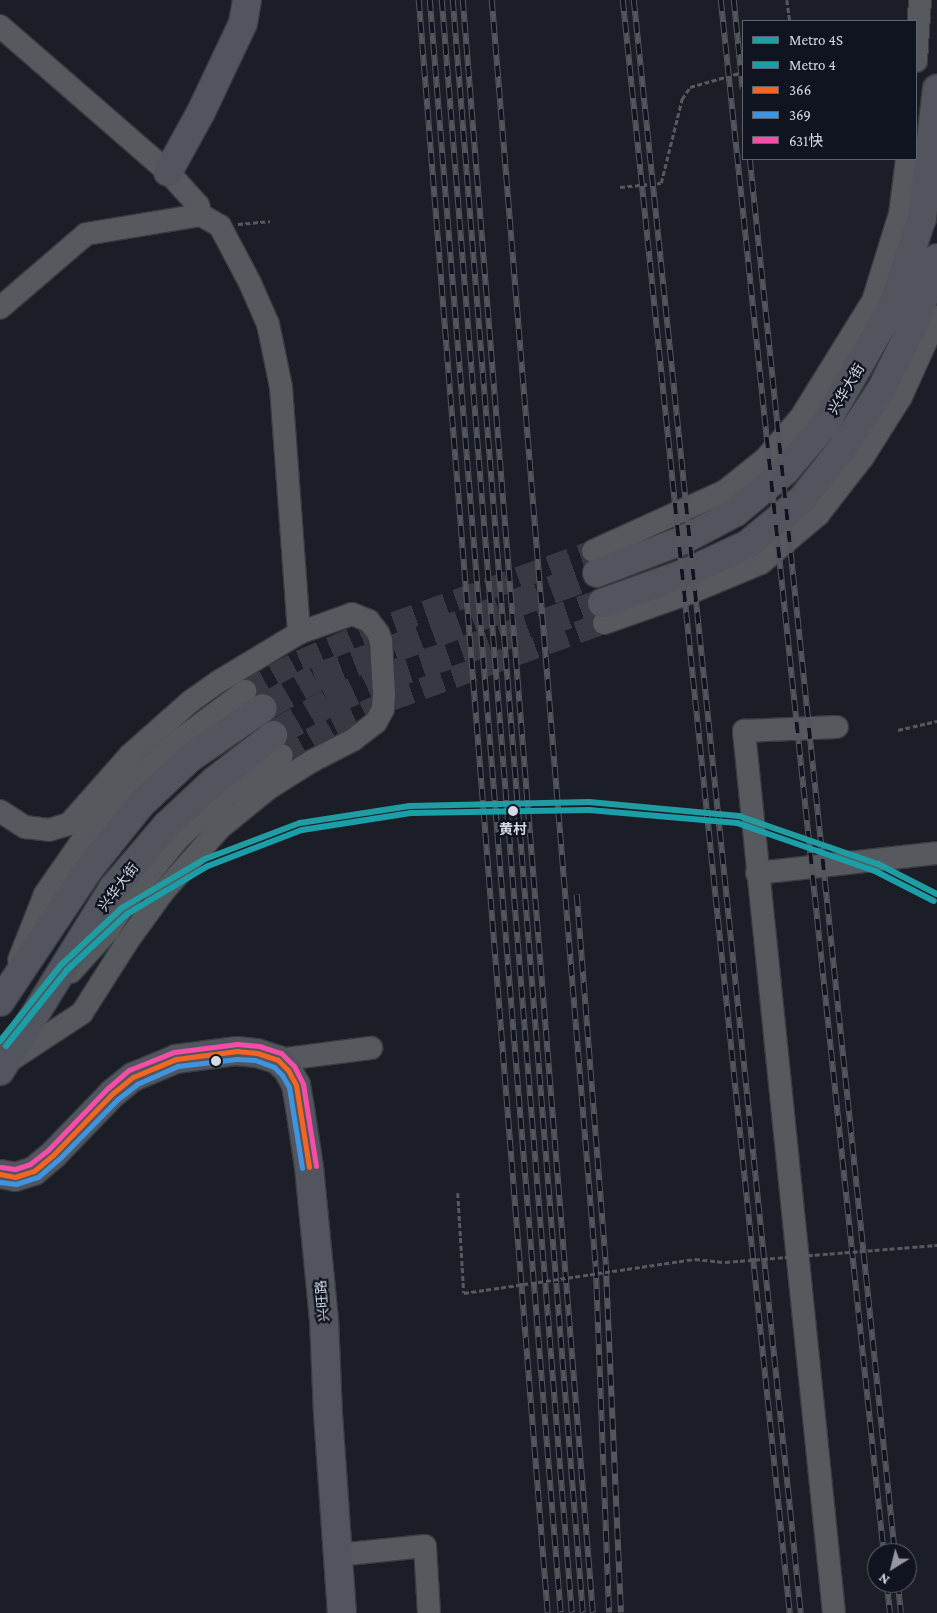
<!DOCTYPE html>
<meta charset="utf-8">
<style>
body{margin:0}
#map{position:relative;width:937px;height:1613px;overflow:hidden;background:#1b1e26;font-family:"Crimson Pro","Noto Sans SC",serif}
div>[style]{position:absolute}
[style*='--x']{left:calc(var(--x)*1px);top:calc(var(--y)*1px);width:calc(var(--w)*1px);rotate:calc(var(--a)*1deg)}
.minor-tunnel>*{height:22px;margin-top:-11px;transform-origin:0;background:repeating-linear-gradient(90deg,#373a42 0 22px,transparent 0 33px)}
.major-tunnel>*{height:28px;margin-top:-14px;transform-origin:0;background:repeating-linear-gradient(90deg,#373a42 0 28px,transparent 0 42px)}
.path>*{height:2.5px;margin-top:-1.25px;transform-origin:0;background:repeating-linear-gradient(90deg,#56595e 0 5px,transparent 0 7.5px)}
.roads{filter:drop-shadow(1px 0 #383b41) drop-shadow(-1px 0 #383b41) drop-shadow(0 1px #383b41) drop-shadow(0 -1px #383b41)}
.minor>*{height:22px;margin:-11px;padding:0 11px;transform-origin:11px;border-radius:11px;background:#56595e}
.major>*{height:28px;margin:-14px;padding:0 14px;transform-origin:14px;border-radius:14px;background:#52555e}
.rail>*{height:5.5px;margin-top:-2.75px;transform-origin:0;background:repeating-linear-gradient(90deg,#0f1420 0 11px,#54565d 0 22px);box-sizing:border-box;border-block:1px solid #54565d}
.path-bridge>*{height:2.5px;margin-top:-1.25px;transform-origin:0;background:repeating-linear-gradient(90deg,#56595e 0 5px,transparent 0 7.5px)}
.bus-1>*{height:5px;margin:-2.5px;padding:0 2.5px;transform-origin:2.5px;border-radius:2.5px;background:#f26522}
.bus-2>*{height:5px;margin:-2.5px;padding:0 2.5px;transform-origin:2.5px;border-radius:2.5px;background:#4094de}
.bus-3>*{height:5px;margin:-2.5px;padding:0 2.5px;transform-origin:2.5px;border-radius:2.5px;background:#f54da8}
.metro-1>*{height:6px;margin:-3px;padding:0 3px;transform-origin:3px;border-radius:3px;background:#209da3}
.metro-2>*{height:6px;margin:-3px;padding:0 3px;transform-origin:3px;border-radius:3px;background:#1a9fa9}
.dots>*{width:14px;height:14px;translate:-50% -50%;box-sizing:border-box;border:2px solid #0f1420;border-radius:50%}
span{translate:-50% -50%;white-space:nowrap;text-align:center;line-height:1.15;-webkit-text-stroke:4.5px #0f1420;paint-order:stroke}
.street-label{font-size:14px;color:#d6dae3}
.stop-label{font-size:14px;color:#d6dae3;font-weight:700}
.legend{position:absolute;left:742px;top:20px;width:175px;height:140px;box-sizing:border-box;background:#0f1420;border:1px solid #5f636e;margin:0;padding:6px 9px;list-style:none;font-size:15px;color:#d6dae3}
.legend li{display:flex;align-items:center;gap:10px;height:25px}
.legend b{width:25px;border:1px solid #5f636e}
.north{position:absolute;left:867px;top:1543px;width:50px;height:50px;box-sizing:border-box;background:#0f1420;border:1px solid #5f636e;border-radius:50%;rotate:216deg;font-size:14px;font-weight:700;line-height:20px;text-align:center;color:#d6dae3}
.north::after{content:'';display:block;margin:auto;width:18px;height:22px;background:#9598a1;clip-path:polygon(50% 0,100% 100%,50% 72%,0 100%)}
</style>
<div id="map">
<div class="minor-tunnel">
<div style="--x:245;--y:691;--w:63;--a:-28.6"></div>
<div style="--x:300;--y:661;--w:69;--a:-23.2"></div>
<div style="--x:363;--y:634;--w:245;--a:-19.8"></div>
<div style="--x:282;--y:755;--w:60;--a:-29.1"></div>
<div style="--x:334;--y:726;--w:63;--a:-24.5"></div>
<div style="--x:391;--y:700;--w:226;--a:-19.9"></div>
</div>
<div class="major-tunnel">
<div style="--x:263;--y:708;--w:60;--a:-30"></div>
<div style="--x:315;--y:678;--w:301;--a:-20.4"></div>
<div style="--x:273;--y:735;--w:64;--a:-30.2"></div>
<div style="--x:328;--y:703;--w:60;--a:-24.8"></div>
<div style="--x:382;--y:678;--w:232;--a:-18.8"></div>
</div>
<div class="path">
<div style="--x:787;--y:0;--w:21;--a:82"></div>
<div style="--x:620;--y:187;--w:41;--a:-5.6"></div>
<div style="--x:661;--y:183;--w:87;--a:-76"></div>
<div style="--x:682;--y:99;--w:14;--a:-56"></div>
<div style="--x:690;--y:87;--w:55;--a:-15.8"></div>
<div style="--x:238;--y:224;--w:32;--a:-5"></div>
<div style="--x:898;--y:730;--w:40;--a:-13"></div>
</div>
<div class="roads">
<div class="minor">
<div style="--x:0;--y:26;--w:223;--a:41"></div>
<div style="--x:168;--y:172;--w:45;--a:47.7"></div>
<div style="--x:198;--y:205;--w:10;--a:73"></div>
<div style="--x:916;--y:61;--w:61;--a:-86.2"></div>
<div style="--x:0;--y:308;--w:113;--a:-40.7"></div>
<div style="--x:86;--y:234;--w:117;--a:-9.4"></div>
<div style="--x:201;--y:215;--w:22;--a:30"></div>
<div style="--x:220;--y:226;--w:64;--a:62.2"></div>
<div style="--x:250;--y:283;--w:45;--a:66.3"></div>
<div style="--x:268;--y:324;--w:64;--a:78.3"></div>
<div style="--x:281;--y:387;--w:247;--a:85.8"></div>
<div style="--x:593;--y:551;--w:145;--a:-24.4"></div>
<div style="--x:725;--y:491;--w:53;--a:-38.8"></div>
<div style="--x:766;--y:458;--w:54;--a:-49.5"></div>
<div style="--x:801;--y:417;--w:137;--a:-58.2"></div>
<div style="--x:873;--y:301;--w:91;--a:-72.8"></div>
<div style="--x:900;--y:214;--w:55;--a:-82.7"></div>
<div style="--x:604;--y:623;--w:90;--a:-19.4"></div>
<div style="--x:689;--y:593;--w:78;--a:-22.6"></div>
<div style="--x:761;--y:563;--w:75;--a:-40.1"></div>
<div style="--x:818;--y:515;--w:73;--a:-52.2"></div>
<div style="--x:863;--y:457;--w:71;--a:-57.7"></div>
<div style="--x:901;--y:397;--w:88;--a:-65.8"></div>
<div style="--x:0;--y:811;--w:30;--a:33"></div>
<div style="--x:25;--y:827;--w:24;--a:7"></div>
<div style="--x:49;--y:830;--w:21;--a:-17"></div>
<div style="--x:69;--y:824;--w:92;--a:-48.5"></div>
<div style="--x:130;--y:755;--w:81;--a:-41.5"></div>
<div style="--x:191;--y:701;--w:33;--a:-35"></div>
<div style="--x:218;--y:682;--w:95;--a:-31.2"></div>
<div style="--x:299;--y:633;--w:56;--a:-19.7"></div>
<div style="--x:352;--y:614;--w:18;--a:22"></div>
<div style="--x:369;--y:621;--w:15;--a:53"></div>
<div style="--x:378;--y:633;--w:9;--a:69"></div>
<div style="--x:381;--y:641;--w:53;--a:86.8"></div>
<div style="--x:384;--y:694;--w:15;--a:94"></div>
<div style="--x:383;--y:709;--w:15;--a:118"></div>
<div style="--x:376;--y:722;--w:29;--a:142"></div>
<div style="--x:353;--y:740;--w:46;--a:152.9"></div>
<div style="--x:312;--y:761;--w:51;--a:147.9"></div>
<div style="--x:269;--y:788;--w:63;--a:140.8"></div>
<div style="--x:220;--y:828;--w:86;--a:131.7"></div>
<div style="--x:163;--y:892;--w:62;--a:125.8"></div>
<div style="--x:127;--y:942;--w:84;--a:122.4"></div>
<div style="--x:82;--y:1013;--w:87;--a:146.7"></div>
<div style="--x:757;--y:873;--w:181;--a:-6.3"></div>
<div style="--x:19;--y:960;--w:71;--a:-68.5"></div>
<div style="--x:45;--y:894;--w:84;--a:-55.2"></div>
<div style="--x:93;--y:825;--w:63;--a:-46.9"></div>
<div style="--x:136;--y:779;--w:62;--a:-41.7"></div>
<div style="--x:182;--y:738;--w:79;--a:-36.7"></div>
<div style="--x:71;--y:972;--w:54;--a:-48"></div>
<div style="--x:107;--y:932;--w:38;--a:-57"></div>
<div style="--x:128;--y:900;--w:80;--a:-50.6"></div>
<div style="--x:179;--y:838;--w:65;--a:-42.5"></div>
<div style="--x:227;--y:794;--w:67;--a:-35.3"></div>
<div style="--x:278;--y:1060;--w:94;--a:-7.4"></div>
<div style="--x:338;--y:1555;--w:87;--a:-5.9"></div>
<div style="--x:425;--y:1546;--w:67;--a:86.6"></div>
<div style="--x:834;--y:1613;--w:887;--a:-95.83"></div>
<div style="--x:744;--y:731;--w:93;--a:-2.5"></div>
</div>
<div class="major">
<div style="--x:168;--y:172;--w:68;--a:-61.2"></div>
<div style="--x:201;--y:112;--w:98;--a:-64.7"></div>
<div style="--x:243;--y:23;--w:23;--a:-80"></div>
<div style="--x:597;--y:573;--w:90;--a:-20.9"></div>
<div style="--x:681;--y:541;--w:62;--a:-27.8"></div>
<div style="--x:736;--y:512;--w:64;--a:-39.9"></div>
<div style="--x:785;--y:471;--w:60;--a:-49.1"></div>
<div style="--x:824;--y:426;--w:138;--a:-60.1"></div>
<div style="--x:893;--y:306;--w:93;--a:-71.8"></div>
<div style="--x:922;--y:218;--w:130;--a:-83.4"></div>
<div style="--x:602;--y:603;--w:91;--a:-19.8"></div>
<div style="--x:688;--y:572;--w:66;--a:-25"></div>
<div style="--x:748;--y:544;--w:70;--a:-39.8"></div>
<div style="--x:802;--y:499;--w:70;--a:-52"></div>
<div style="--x:845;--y:444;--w:67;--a:-56.5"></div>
<div style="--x:882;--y:388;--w:81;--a:-63.7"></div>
<div style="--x:918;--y:315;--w:60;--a:-71.6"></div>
<div style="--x:0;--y:1002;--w:160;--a:-56.2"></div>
<div style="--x:89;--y:869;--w:83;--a:-51.3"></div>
<div style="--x:141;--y:804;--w:67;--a:-43.2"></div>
<div style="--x:190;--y:758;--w:88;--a:-34.4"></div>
<div style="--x:0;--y:1071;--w:215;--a:-58.3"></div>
<div style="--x:113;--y:888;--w:83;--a:-49.4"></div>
<div style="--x:167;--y:825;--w:64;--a:-43.1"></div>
<div style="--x:214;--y:781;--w:75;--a:-37.9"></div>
<div style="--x:0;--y:1174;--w:15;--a:11"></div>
<div style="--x:15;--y:1177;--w:20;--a:-18"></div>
<div style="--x:34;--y:1171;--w:26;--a:-40"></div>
<div style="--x:54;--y:1154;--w:85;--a:-46"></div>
<div style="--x:113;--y:1093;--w:26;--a:-39"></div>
<div style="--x:133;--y:1077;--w:47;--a:-22.7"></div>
<div style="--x:176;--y:1059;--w:62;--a:-7.5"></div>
<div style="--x:237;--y:1051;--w:20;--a:6"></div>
<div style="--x:257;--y:1053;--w:22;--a:18"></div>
<div style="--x:278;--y:1060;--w:14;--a:45"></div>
<div style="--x:288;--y:1070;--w:17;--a:62"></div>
<div style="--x:296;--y:1085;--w:23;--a:80"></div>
<div style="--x:300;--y:1108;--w:60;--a:81.3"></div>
<div style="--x:309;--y:1167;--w:153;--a:84.4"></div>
<div style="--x:324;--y:1319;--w:95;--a:87.6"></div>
<div style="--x:328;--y:1414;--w:199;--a:86"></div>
</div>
</div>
<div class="rail">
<div style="--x:419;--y:0;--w:1618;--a:85.43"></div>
<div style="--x:430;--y:0;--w:1618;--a:85.36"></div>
<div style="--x:442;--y:0;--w:1618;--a:85.39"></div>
<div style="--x:453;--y:0;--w:1618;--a:85.39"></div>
<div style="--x:463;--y:0;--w:1618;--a:85.39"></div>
<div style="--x:492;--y:0;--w:1271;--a:85.31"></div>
<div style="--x:596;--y:1267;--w:346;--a:87.8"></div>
<div style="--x:623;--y:0;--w:1622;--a:84.09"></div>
<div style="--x:634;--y:0;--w:1622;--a:84.09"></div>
<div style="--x:721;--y:0;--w:1562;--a:84.01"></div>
<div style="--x:734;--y:0;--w:90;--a:84.3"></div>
<div style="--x:750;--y:159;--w:1402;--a:84.06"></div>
<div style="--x:577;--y:895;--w:371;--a:85.5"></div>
<div style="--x:606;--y:1265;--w:348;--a:87.5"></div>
<div style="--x:887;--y:1583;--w:30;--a:84"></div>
<div style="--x:898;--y:1583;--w:30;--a:84"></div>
</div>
<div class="path-bridge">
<div style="--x:458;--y:1193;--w:100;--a:86.6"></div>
<div style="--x:464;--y:1293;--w:233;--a:-8.4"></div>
<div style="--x:695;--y:1259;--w:30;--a:6"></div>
<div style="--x:725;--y:1262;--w:213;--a:-4.6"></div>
</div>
<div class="bus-1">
<div style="--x:0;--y:1174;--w:15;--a:11"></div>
<div style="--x:15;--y:1177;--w:20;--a:-18"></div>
<div style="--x:34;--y:1171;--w:26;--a:-40"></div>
<div style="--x:54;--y:1154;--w:85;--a:-46"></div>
<div style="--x:113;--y:1093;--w:26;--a:-39"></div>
<div style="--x:133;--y:1077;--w:47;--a:-22.7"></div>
<div style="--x:176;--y:1059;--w:62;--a:-7.5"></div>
<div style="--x:237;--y:1051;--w:20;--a:6"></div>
<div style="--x:257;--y:1053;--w:22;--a:18"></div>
<div style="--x:278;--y:1060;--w:14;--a:45"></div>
<div style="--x:288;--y:1070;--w:17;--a:62"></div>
<div style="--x:296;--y:1085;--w:83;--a:81"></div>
</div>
<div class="bus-2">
<div style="--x:0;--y:1182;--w:16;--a:7"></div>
<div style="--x:16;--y:1184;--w:23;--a:-18"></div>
<div style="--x:38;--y:1177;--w:28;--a:-41"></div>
<div style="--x:59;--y:1159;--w:84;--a:-45.5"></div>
<div style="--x:118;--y:1099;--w:24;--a:-38"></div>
<div style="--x:137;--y:1084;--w:45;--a:-23.7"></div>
<div style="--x:178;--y:1066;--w:59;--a:-6.8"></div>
<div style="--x:237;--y:1059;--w:18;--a:3"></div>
<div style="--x:255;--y:1060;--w:20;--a:20"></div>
<div style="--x:274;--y:1067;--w:11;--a:45"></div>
<div style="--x:282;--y:1075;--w:14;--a:60"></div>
<div style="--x:289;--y:1087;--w:82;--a:80.9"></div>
</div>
<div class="bus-3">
<div style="--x:1;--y:1167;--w:14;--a:8"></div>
<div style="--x:15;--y:1169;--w:16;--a:-18"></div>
<div style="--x:30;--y:1164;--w:24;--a:-38"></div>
<div style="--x:49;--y:1149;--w:85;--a:-46"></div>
<div style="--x:108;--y:1088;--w:28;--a:-41"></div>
<div style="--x:129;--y:1070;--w:48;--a:-21.8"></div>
<div style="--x:174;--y:1052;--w:64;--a:-7.2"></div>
<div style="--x:237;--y:1044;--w:22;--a:5"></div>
<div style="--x:259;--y:1046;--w:23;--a:18"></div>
<div style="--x:281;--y:1053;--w:18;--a:45"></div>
<div style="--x:294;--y:1066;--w:20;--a:63"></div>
<div style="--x:303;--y:1084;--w:83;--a:81"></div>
</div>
<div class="metro-1">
<div style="--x:0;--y:1041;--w:97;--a:-51.2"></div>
<div style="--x:61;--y:965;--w:83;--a:-43.1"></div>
<div style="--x:122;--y:908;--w:96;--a:-30.6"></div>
<div style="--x:205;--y:859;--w:102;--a:-20.8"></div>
<div style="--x:300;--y:823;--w:111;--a:-8.8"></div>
<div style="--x:410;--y:806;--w:179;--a:-1.3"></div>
<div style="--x:589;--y:802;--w:151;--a:5.3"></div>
<div style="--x:739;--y:816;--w:147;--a:19.1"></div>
<div style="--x:878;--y:864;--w:66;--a:27"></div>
</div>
<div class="metro-2">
<div style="--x:6;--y:1046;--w:97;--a:-51.2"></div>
<div style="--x:67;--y:970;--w:82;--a:-43"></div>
<div style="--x:127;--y:914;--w:94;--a:-30.7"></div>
<div style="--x:208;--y:866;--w:101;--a:-21"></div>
<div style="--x:302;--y:830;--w:110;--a:-8.9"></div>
<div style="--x:411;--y:813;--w:178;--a:-1"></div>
<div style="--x:589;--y:810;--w:149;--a:5"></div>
<div style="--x:737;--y:823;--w:146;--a:19.2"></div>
<div style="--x:875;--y:871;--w:66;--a:27"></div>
</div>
<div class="dots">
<div style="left:513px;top:811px;background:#d6dae3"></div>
<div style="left:216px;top:1061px;background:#d6dae3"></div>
</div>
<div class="street-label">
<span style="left:846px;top:389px;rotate:-59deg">兴华大街</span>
<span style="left:118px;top:887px;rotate:-53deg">兴华大街</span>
<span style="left:322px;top:1301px;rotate:-95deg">兴旺路</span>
</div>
<div class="stop-label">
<span style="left:513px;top:829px">黄村</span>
</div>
<ul class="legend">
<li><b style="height:6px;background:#209da3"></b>Metro 4S</li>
<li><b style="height:6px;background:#1a9fa9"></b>Metro 4</li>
<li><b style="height:6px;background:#f26522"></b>366</li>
<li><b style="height:6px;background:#4094de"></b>369</li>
<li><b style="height:6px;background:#f54da8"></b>631快</li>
</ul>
<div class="north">N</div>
</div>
